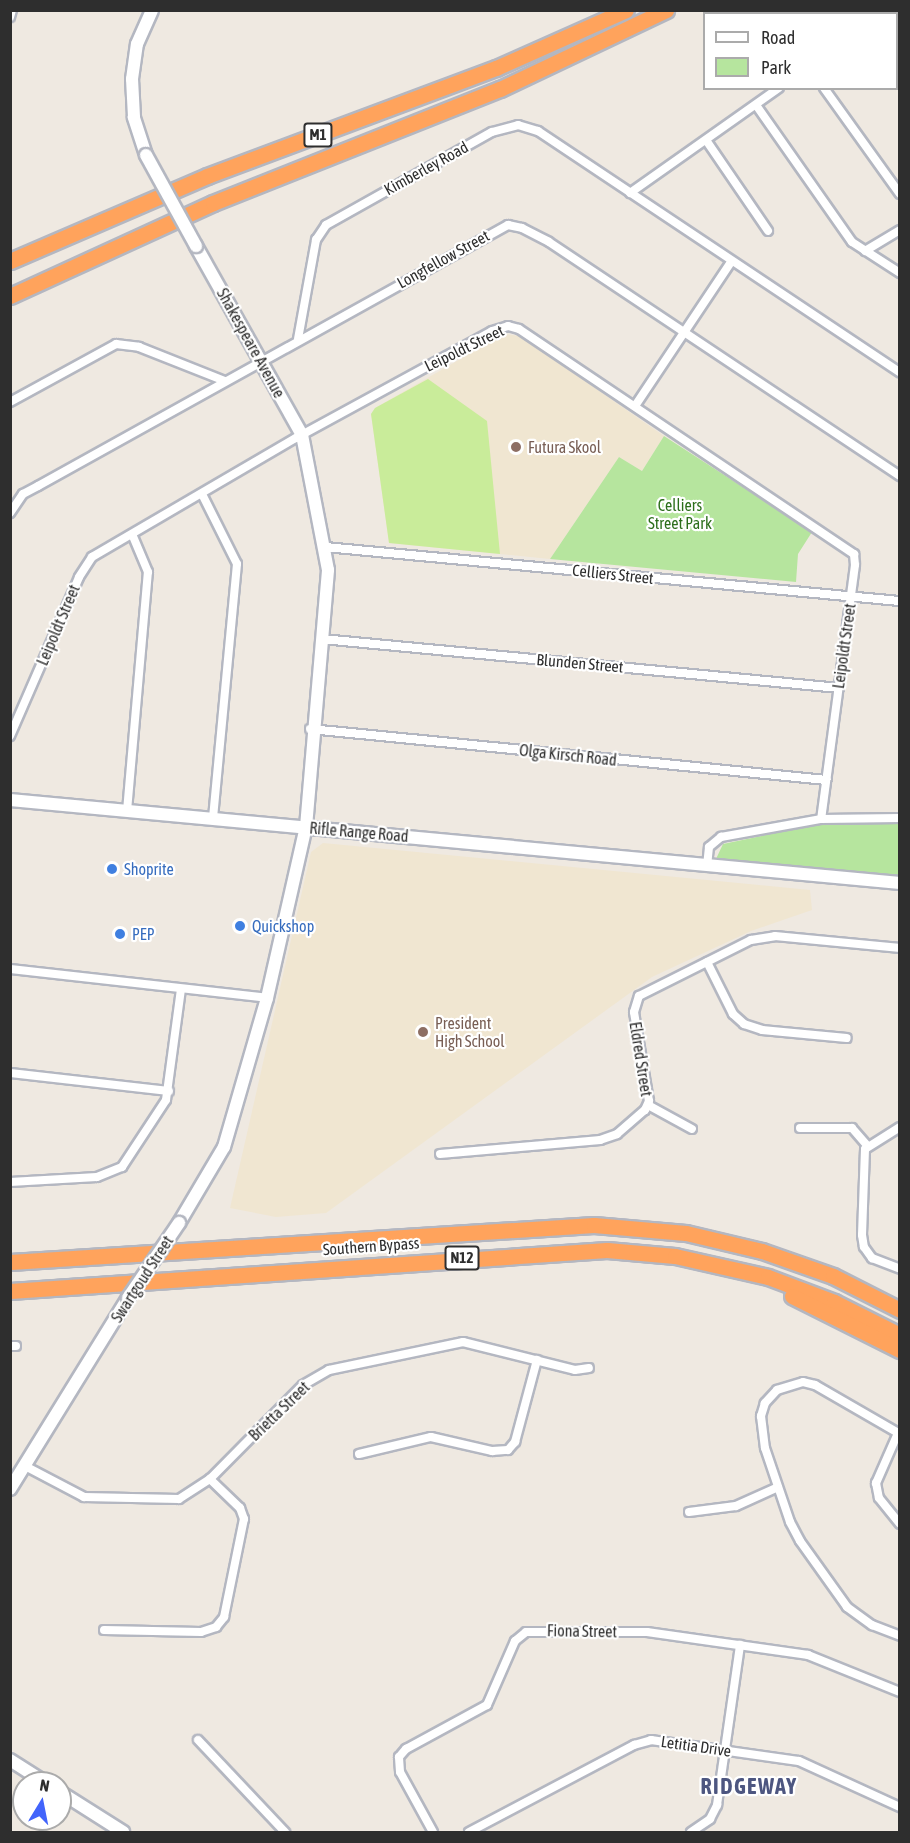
<!DOCTYPE html>
<style>
body{margin:0}
#map{position:relative;width:910px;height:1843px;overflow:hidden;background:#efe9e1;font-family:"Asap Condensed",sans-serif}
div>[style]{position:absolute}
[style*='--x']{left:calc(var(--x)*1px);top:calc(var(--y)*1px);width:calc(var(--w)*1px);rotate:calc(var(--a)*1deg)}
.education>*{inset:0;background:#f0e6d1}
.green>*{inset:0;background:#b6e59e}
.pitch>*{inset:0;background:#c9ec9a}
.roads{filter:drop-shadow(2px 0 #b4b7c1) drop-shadow(-2px 0 #b4b7c1) drop-shadow(0 2px #b4b7c1) drop-shadow(0 -2px #b4b7c1)}
.street>*{height:8px;margin:-4px;padding:0 4px;transform-origin:4px;border-radius:4px;background:#fff}
.secondary>*{height:12px;margin:-6px;padding:0 6px;transform-origin:6px;border-radius:6px;background:#fff}
.highway>*{height:15px;margin:-7.5px;padding:0 7.5px;transform-origin:7.5px;border-radius:7.5px;background:#ffa35c}
.bridges{filter:drop-shadow(2px 0 #b4b7c1) drop-shadow(-2px 0 #b4b7c1) drop-shadow(0 2px #b4b7c1) drop-shadow(0 -2px #b4b7c1)}
.secondary-bridge>*{height:12px;margin:-6px;padding:0 6px;transform-origin:6px;border-radius:6px;background:#fff}
.dots>*{width:16px;height:16px;translate:-50% -50%;box-sizing:border-box;border:3px solid #fff;border-radius:50%}
span{translate:-50% -50%;white-space:nowrap;text-align:center;line-height:1.15;-webkit-text-stroke:4.5px #fff;paint-order:stroke}
.shield-label span{padding:2px 4px;background:#fff;border:2px solid;border-radius:4px;-webkit-text-stroke-width:0}
.shield-label{font-size:15px;color:#2e2e2e;font-weight:700}
.street-label{font-size:16px;color:#2e2e2e}
.education-label{font-size:16px;color:#785e54}
.left{translate:0 -50%;text-align:left}
.park-label{font-size:16px;color:#2c6e1b}
.shop-label{font-size:16px;color:#366cbe}
.district-label{font-size:22px;color:#4d5680;font-weight:700;letter-spacing:1.5px}
.frame{position:absolute;inset:0;border:12px solid #2e2e2e;pointer-events:none}
.legend{position:absolute;left:703px;top:12px;width:195px;height:78px;box-sizing:border-box;background:#fff;border:2px solid #ababab;margin:0;padding:8px 10px;list-style:none;font-size:18px;color:#2e2e2e}
.legend li{display:flex;align-items:center;gap:12px;height:30px}
.legend b{width:30px;border:2px solid #ababab}
.north{position:absolute;left:12px;top:1771px;width:60px;height:60px;box-sizing:border-box;background:#fff;border:2px solid #ababab;border-radius:50%;rotate:10deg;font-size:16px;font-weight:700;line-height:24px;text-align:center;color:#2e2e2e}
.north::after{content:'';display:block;margin:auto;width:21px;height:27px;background:#4264fb;clip-path:polygon(50% 0,100% 100%,50% 72%,0 100%)}
</style>
<div id="map">
<div class="education">
<div style="clip-path:polygon(504px 334px,520px 336px,664px 436px,642px 471px,619px 457px,550px 559px,389px 543px,371px 414px,375px 408px)"></div>
<div style="clip-path:polygon(323px 843px,810px 890px,812px 910px,751px 931px,652px 977px,326px 1213px,276px 1217px,230px 1208px,311px 852px)"></div>
</div>
<div class="green">
<div style="clip-path:polygon(664px 436px,812px 532px,798px 554px,796px 582px,550px 559px,619px 457px,642px 471px)"></div>
<div style="clip-path:polygon(899px 823px,899px 876px,716px 859px,723px 844px,814px 825px)"></div>
</div>
<div class="pitch">
<div style="clip-path:polygon(428px 379px,487px 421px,500px 554px,389px 543px,371px 414px,375px 408px)"></div>
</div>
<div class="roads">
<div class="street">
<div style="--x:886;--y:14;--w:6;--a:-45"></div>
<div style="--x:10;--y:17;--w:7;--a:-74"></div>
<div style="--x:896;--y:79;--w:6;--a:51"></div>
<div style="--x:824;--y:88;--w:130;--a:54.4"></div>
<div style="--x:756;--y:105;--w:167;--a:55"></div>
<div style="--x:852;--y:242;--w:57;--a:32.9"></div>
<div style="--x:706;--y:140;--w:110;--a:55.7"></div>
<div style="--x:630;--y:193;--w:182;--a:-35.2"></div>
<div style="--x:865;--y:251;--w:41;--a:-31"></div>
<div style="--x:298;--y:339;--w:101;--a:-79.7"></div>
<div style="--x:316;--y:240;--w:18;--a:-56"></div>
<div style="--x:326;--y:225;--w:190;--a:-29.3"></div>
<div style="--x:492;--y:132;--w:27;--a:-15"></div>
<div style="--x:518;--y:125;--w:21;--a:17"></div>
<div style="--x:538;--y:131;--w:435;--a:33.7"></div>
<div style="--x:10;--y:402;--w:121;--a:-28.7"></div>
<div style="--x:116;--y:344;--w:23;--a:7"></div>
<div style="--x:139;--y:347;--w:92;--a:21.6"></div>
<div style="--x:635;--y:406;--w:173;--a:-56.3"></div>
<div style="--x:202;--y:494;--w:78;--a:63.4"></div>
<div style="--x:237;--y:564;--w:256;--a:95.4"></div>
<div style="--x:10;--y:513;--w:23;--a:-56"></div>
<div style="--x:23;--y:494;--w:17;--a:-28"></div>
<div style="--x:38;--y:486;--w:538;--a:-29.04"></div>
<div style="--x:508;--y:225;--w:14;--a:12"></div>
<div style="--x:522;--y:228;--w:30;--a:27"></div>
<div style="--x:549;--y:242;--w:422;--a:33.7"></div>
<div style="--x:325;--y:547;--w:578;--a:5.37"></div>
<div style="--x:322;--y:639;--w:519;--a:5.41"></div>
<div style="--x:310;--y:729;--w:519;--a:5.64"></div>
<div style="--x:10;--y:736;--w:173;--a:-66.5"></div>
<div style="--x:79;--y:577;--w:24;--a:-57"></div>
<div style="--x:92;--y:557;--w:236;--a:-30.3"></div>
<div style="--x:296;--y:438;--w:223;--a:-28.6"></div>
<div style="--x:492;--y:331;--w:17;--a:-17"></div>
<div style="--x:508;--y:326;--w:11;--a:15"></div>
<div style="--x:519;--y:329;--w:404;--a:33.9"></div>
<div style="--x:854;--y:554;--w:11;--a:85"></div>
<div style="--x:855;--y:565;--w:256;--a:97.6"></div>
<div style="--x:127;--y:811;--w:240;--a:-85"></div>
<div style="--x:148;--y:572;--w:41;--a:-112.8"></div>
<div style="--x:707;--y:866;--w:19;--a:-84"></div>
<div style="--x:709;--y:847;--w:16;--a:-40"></div>
<div style="--x:721;--y:837;--w:102;--a:-10.2"></div>
<div style="--x:821;--y:819;--w:79;--a:-0.7"></div>
<div style="--x:707;--y:962;--w:58;--a:63.4"></div>
<div style="--x:733;--y:1014;--w:15;--a:42"></div>
<div style="--x:744;--y:1024;--w:19;--a:18"></div>
<div style="--x:762;--y:1030;--w:85;--a:5.4"></div>
<div style="--x:10;--y:969;--w:259;--a:6.4"></div>
<div style="--x:10;--y:1073;--w:160;--a:6.5"></div>
<div style="--x:648;--y:1105;--w:50;--a:28.6"></div>
<div style="--x:900;--y:1127;--w:41;--a:147.8"></div>
<div style="--x:865;--y:1149;--w:86;--a:92"></div>
<div style="--x:862;--y:1235;--w:12;--a:81"></div>
<div style="--x:864;--y:1247;--w:14;--a:54"></div>
<div style="--x:872;--y:1258;--w:30;--a:21"></div>
<div style="--x:800;--y:1128;--w:52;--a:0"></div>
<div style="--x:852;--y:1128;--w:23;--a:49"></div>
<div style="--x:440;--y:1154;--w:161;--a:-5"></div>
<div style="--x:600;--y:1140;--w:18;--a:-19"></div>
<div style="--x:617;--y:1134;--w:37;--a:-41"></div>
<div style="--x:645;--y:1110;--w:10;--a:-66"></div>
<div style="--x:649;--y:1101;--w:90;--a:-99.6"></div>
<div style="--x:634;--y:1012;--w:17;--a:-73"></div>
<div style="--x:639;--y:996;--w:125;--a:-26.6"></div>
<div style="--x:751;--y:940;--w:24;--a:-9"></div>
<div style="--x:775;--y:936;--w:126;--a:5.5"></div>
<div style="--x:10;--y:1182;--w:87;--a:-3.3"></div>
<div style="--x:97;--y:1177;--w:27;--a:-22"></div>
<div style="--x:122;--y:1167;--w:80;--a:-56.7"></div>
<div style="--x:166;--y:1100;--w:112;--a:-82.3"></div>
<div style="--x:10;--y:1346;--w:6;--a:0"></div>
<div style="--x:898;--y:1433;--w:55;--a:113.7"></div>
<div style="--x:876;--y:1483;--w:15;--a:79"></div>
<div style="--x:879;--y:1498;--w:33;--a:51"></div>
<div style="--x:900;--y:1434;--w:98;--a:-150"></div>
<div style="--x:815;--y:1385;--w:12;--a:-166"></div>
<div style="--x:803;--y:1382;--w:27;--a:163"></div>
<div style="--x:777;--y:1390;--w:18;--a:133"></div>
<div style="--x:765;--y:1403;--w:14;--a:107"></div>
<div style="--x:761;--y:1416;--w:32;--a:83"></div>
<div style="--x:765;--y:1448;--w:78;--a:71.3"></div>
<div style="--x:790;--y:1522;--w:21;--a:62"></div>
<div style="--x:800;--y:1541;--w:81;--a:54.5"></div>
<div style="--x:847;--y:1607;--w:31;--a:36"></div>
<div style="--x:872;--y:1625;--w:30;--a:21"></div>
<div style="--x:359;--y:1454;--w:74;--a:-13.3"></div>
<div style="--x:431;--y:1437;--w:63;--a:12.9"></div>
<div style="--x:492;--y:1451;--w:16;--a:-4"></div>
<div style="--x:508;--y:1450;--w:11;--a:-49"></div>
<div style="--x:515;--y:1442;--w:85;--a:-75"></div>
<div style="--x:25;--y:1466;--w:67;--a:27.7"></div>
<div style="--x:84;--y:1497;--w:95;--a:1.2"></div>
<div style="--x:179;--y:1499;--w:37;--a:-33"></div>
<div style="--x:210;--y:1479;--w:132;--a:-45.3"></div>
<div style="--x:303;--y:1385;--w:30;--a:-30"></div>
<div style="--x:329;--y:1370;--w:137;--a:-11.8"></div>
<div style="--x:463;--y:1342;--w:115;--a:14"></div>
<div style="--x:575;--y:1370;--w:14;--a:-8"></div>
<div style="--x:689;--y:1512;--w:47;--a:-7.3"></div>
<div style="--x:736;--y:1506;--w:46;--a:-24.3"></div>
<div style="--x:104;--y:1630;--w:97;--a:1.2"></div>
<div style="--x:201;--y:1632;--w:16;--a:-18"></div>
<div style="--x:216;--y:1627;--w:13;--a:-51"></div>
<div style="--x:224;--y:1617;--w:100;--a:-78.5"></div>
<div style="--x:244;--y:1519;--w:12;--a:-110"></div>
<div style="--x:240;--y:1508;--w:42;--a:-136"></div>
<div style="--x:198;--y:1740;--w:127;--a:46.6"></div>
<div style="--x:433;--y:1832;--w:68;--a:-118.8"></div>
<div style="--x:400;--y:1772;--w:15;--a:-94"></div>
<div style="--x:399;--y:1757;--w:11;--a:-49"></div>
<div style="--x:406;--y:1749;--w:92;--a:-28.5"></div>
<div style="--x:487;--y:1705;--w:70;--a:-66.4"></div>
<div style="--x:515;--y:1641;--w:14;--a:-39"></div>
<div style="--x:526;--y:1632;--w:121;--a:0"></div>
<div style="--x:647;--y:1632;--w:163;--a:8.1"></div>
<div style="--x:808;--y:1655;--w:99;--a:21.9"></div>
<div style="--x:469;--y:1832;--w:187;--a:-27.8"></div>
<div style="--x:634;--y:1745;--w:18;--a:-16"></div>
<div style="--x:651;--y:1740;--w:149;--a:8.1"></div>
<div style="--x:799;--y:1761;--w:111;--a:24.5"></div>
<div style="--x:691;--y:1832;--w:23;--a:-34"></div>
<div style="--x:710;--y:1819;--w:16;--a:-63"></div>
<div style="--x:717;--y:1805;--w:162;--a:-81.8"></div>
</div>
<div class="secondary">
<div style="--x:146;--y:155;--w:40;--a:-108"></div>
<div style="--x:134;--y:117;--w:38;--a:-93"></div>
<div style="--x:132;--y:79;--w:35;--a:-82"></div>
<div style="--x:137;--y:44;--w:37;--a:-66"></div>
<div style="--x:10;--y:800;--w:894;--a:5.33"></div>
<div style="--x:179;--y:1223;--w:88;--a:-59.4"></div>
<div style="--x:224;--y:1147;--w:155;--a:-73.9"></div>
<div style="--x:267;--y:998;--w:175;--a:-77.2"></div>
<div style="--x:306;--y:827;--w:258;--a:-85.1"></div>
<div style="--x:328;--y:570;--w:137;--a:-100.9"></div>
<div style="--x:302;--y:435;--w:217;--a:-119.3"></div>
<div style="--x:10;--y:1489;--w:225;--a:-58.3"></div>
<div style="--x:10;--y:1760;--w:43;--a:32.6"></div>
<div style="--x:60;--y:1792;--w:75;--a:32.4"></div>
</div>
<div class="highway">
<div style="--x:10;--y:261;--w:215;--a:-23.3"></div>
<div style="--x:207;--y:176;--w:309;--a:-20.5"></div>
<div style="--x:496;--y:68;--w:142;--a:-24"></div>
<div style="--x:10;--y:296;--w:223;--a:-24.6"></div>
<div style="--x:213;--y:203;--w:309;--a:-21.7"></div>
<div style="--x:500;--y:89;--w:184;--a:-25.4"></div>
<div style="--x:10;--y:1262;--w:585;--a:-3.63"></div>
<div style="--x:594;--y:1225;--w:92;--a:5"></div>
<div style="--x:686;--y:1233;--w:78;--a:13.3"></div>
<div style="--x:762;--y:1251;--w:75;--a:19.4"></div>
<div style="--x:833;--y:1276;--w:75;--a:26.9"></div>
<div style="--x:10;--y:1291;--w:598;--a:-3.93"></div>
<div style="--x:607;--y:1250;--w:68;--a:5"></div>
<div style="--x:675;--y:1256;--w:95;--a:12.7"></div>
<div style="--x:768;--y:1277;--w:71;--a:20.7"></div>
<div style="--x:834;--y:1302;--w:74;--a:26.6"></div>
<div style="--x:792;--y:1296;--w:121;--a:26.6"></div>
</div>
</div>
<div class="bridges">
<div class="secondary-bridge">
<div style="--x:146;--y:155;--w:104;--a:61.2"></div>
<div style="--x:128;--y:1298;--w:91;--a:-55.8"></div>
</div>
</div>
<div class="dots">
<div style="left:516px;top:447px;background:#8d6e63"></div>
<div style="left:112px;top:869px;background:#3f7fe0"></div>
<div style="left:240px;top:926px;background:#3f7fe0"></div>
<div style="left:120px;top:934px;background:#3f7fe0"></div>
<div style="left:423px;top:1032px;background:#8d6e63"></div>
</div>
<div class="shield-label">
<span style="left:318px;top:135px">M1</span>
<span style="left:462px;top:1258px">N12</span>
</div>
<div class="street-label">
<span style="left:426px;top:168px;rotate:-29deg">Kimberley Road</span>
<span style="left:443px;top:259px;rotate:-29deg">Longfellow Street</span>
<span style="left:251px;top:343px;rotate:61deg">Shakespeare Avenue</span>
<span style="left:464px;top:348px;rotate:-26deg">Leipoldt Street</span>
<span style="left:613px;top:574px;rotate:6deg">Celliers Street</span>
<span style="left:58px;top:625px;rotate:-67deg">Leipoldt Street</span>
<span style="left:844px;top:646px;rotate:-82deg">Leipoldt Street</span>
<span style="left:580px;top:663px;rotate:5deg">Blunden Street</span>
<span style="left:568px;top:755px;rotate:6deg">Olga Kirsch Road</span>
<span style="left:359px;top:832px;rotate:5deg">Rifle Range Road</span>
<span style="left:641px;top:1059px;rotate:81deg">Eldred Street</span>
<span style="left:371px;top:1246px;rotate:-4deg">Southern Bypass</span>
<span style="left:142px;top:1279px;rotate:-57deg">Swartgoud Street</span>
<span style="left:279px;top:1411px;rotate:-44deg">Brietta Street</span>
<span style="left:582px;top:1631px;rotate:1deg">Fiona Street</span>
<span style="left:696px;top:1746px;rotate:8deg">Letitia Drive</span>
</div>
<div class="education-label">
<span class="left" style="left:528px;top:447px">Futura Skool</span>
<span class="left" style="left:435px;top:1032px">President<br>High School</span>
</div>
<div class="park-label">
<span style="left:680px;top:514px">Celliers<br>Street Park</span>
</div>
<div class="shop-label">
<span class="left" style="left:124px;top:869px">Shoprite</span>
<span class="left" style="left:252px;top:926px">Quickshop</span>
<span class="left" style="left:132px;top:934px">PEP</span>
</div>
<div class="district-label">
<span style="left:749px;top:1787px">RIDGEWAY</span>
</div>
<div class="frame"></div>
<ul class="legend">
<li><b style="height:8px;background:#fff"></b>Road</li>
<li><b style="height:16px;background:#b6e59e"></b>Park</li>
</ul>
<div class="north">N</div>
</div>
